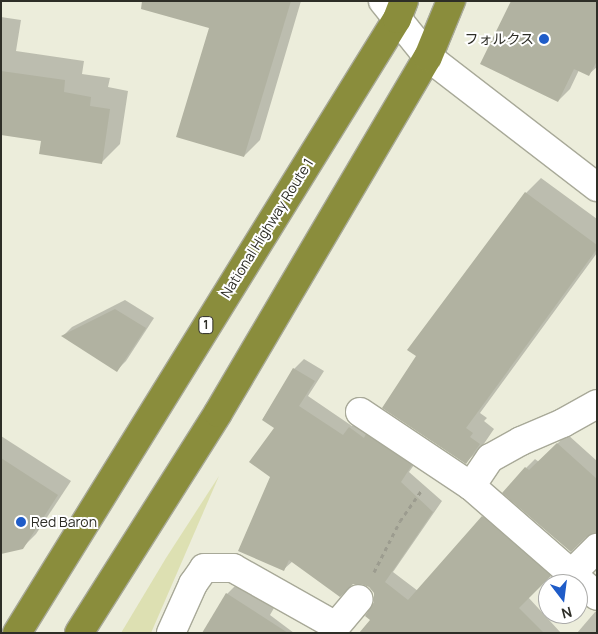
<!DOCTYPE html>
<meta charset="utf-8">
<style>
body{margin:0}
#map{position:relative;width:598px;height:634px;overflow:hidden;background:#eceddb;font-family:Manrope,"Noto Sans JP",sans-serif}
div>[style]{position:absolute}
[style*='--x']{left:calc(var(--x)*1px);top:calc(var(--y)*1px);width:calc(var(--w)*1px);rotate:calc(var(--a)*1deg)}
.green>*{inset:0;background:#dde0b2}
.shadow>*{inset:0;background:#0003}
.building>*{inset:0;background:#b1b2a1}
.path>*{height:3px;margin-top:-1.5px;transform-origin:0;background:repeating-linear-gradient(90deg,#9c9c8f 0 4px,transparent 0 8px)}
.roads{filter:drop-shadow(1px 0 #a8a998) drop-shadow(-1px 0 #a8a998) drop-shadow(0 1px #a8a998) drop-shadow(0 -1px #a8a998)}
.minor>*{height:28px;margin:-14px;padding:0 14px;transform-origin:14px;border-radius:14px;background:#fff}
.highway>*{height:28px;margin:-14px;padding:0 14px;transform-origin:14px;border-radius:14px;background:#8a8d3c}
.dots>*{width:14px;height:14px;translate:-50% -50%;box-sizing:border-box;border:2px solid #fff;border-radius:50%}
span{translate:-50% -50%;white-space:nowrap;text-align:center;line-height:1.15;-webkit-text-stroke:4px #fff;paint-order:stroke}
.shield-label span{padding:1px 4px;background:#fff;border:1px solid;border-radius:4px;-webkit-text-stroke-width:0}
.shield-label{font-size:12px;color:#2e2e27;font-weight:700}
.poi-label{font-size:14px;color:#2e2e27}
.right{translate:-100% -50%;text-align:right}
.left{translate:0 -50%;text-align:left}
.street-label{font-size:14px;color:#2e2e27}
.frame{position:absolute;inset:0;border:2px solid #2e2e27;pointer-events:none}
.north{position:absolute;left:538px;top:574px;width:50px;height:50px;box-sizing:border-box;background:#fff;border:1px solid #ababa9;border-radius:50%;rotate:165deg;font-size:14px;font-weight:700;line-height:20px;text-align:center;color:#2e2e27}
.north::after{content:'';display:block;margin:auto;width:18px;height:22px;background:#1f5cc8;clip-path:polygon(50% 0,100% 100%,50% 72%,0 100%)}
</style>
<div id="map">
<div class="green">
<div style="clip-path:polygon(219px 476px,151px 633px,121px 633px,166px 558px)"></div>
</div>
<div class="shadow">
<div style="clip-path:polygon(181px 1px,301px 1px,260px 140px,244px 156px,210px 27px)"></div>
<div style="clip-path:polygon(597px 1px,597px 67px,589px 74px,579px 70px,570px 89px,558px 101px)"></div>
<div style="clip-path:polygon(1px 17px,21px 20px,16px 51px,84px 61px,82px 74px,110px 78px,108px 87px,128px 91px,120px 144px,101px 163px,43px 140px,1px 134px)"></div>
<div style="clip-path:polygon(541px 178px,597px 219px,597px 253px,480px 413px,487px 418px,484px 421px,494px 429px,481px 448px,466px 462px,417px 356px,409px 350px,526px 193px)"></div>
<div style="clip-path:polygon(125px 300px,154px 318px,126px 361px,117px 370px,63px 336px,72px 327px)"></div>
<div style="clip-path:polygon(304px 359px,324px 371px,308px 396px,352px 426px,360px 418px,421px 455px,409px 472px,442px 501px,393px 572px,418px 591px,492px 507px,559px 566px,528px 597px,561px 633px,365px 633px,372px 620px,376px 602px,375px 593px,370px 586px,293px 561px,284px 569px,272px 477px,276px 427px,263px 419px,294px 369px)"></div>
<div style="clip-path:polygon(567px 434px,597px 461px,597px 532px,592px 532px,571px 551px,526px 468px,535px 459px,539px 462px)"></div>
<div style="clip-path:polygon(1px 436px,71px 481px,36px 534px,22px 548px,1px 553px)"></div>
<div style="clip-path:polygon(237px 584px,274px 608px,270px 615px,294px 633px,204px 633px,227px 594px)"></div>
<div style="clip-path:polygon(597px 611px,597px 633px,577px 633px,595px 612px)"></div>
</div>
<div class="building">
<div style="clip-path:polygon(142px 1px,291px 1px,244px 157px,176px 137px,209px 28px,141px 9px)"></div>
<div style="clip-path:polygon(511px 1px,597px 1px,597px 61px,589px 76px,574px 69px,558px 102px,480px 64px)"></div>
<div style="clip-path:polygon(1px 71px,65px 80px,64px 92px,91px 97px,90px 106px,110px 109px,102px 164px,39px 154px,41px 141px,1px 135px)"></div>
<div style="clip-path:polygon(525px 192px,597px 245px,597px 249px,466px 428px,473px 433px,470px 437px,480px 444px,466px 464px,382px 408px,416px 356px,407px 350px)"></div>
<div style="clip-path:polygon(115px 309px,146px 328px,117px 372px,61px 336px)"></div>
<div style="clip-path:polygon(293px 368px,315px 381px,299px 406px,343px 435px,349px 427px,364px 438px,366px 434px,412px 465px,401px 482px,433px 512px,385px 582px,408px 600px,482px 516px,551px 576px,519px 608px,544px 633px,359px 633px,370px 620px,365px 616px,374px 602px,374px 593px,369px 587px,361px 584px,353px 584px,340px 597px,289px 560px,284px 571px,238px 551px,270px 477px,249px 462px,274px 428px,262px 420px)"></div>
<div style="clip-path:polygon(557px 443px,597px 479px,597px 533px,586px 537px,571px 552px,502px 493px,525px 467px,529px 470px)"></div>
<div style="clip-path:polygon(1px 458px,58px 495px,23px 549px,1px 554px)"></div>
<div style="clip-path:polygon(226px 593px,288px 633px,202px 633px)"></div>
</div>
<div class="path">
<div style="--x:374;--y:572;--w:57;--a:-63"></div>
<div style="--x:400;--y:521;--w:39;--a:-55"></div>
</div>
<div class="roads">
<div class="minor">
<div style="--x:383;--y:1;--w:72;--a:51.2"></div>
<div style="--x:428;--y:57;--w:213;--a:37.6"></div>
<div style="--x:597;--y:404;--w:39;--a:151"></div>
<div style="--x:563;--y:423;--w:46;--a:156.8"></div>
<div style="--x:521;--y:441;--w:35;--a:151"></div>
<div style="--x:490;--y:458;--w:34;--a:124"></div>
<div style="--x:471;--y:486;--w:167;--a:41.1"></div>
<div style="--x:360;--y:412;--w:133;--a:33.7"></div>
<div style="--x:571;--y:574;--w:37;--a:-45"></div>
<div style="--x:171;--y:633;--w:54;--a:-65.8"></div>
<div style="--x:193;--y:584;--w:19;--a:-55"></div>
<div style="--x:204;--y:568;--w:29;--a:0"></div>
<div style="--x:233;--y:568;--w:118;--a:29.4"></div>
<div style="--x:336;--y:626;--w:35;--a:-50"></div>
</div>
<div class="highway">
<div style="--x:17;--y:633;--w:722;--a:-58.25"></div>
<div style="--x:397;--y:19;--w:19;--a:-69"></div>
<div style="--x:79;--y:633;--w:260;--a:-57.7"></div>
<div style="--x:218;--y:413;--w:413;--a:-59.5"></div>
<div style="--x:428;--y:57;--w:61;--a:-67.7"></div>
</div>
</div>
<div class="dots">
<div style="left:544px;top:39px;background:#1f5cc8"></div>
<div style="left:21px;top:522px;background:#1f5cc8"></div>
</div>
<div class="shield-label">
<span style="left:206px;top:325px">1</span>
</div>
<div class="poi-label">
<span class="right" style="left:534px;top:39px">フォルクス</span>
<span class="left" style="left:31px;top:522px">Red Baron</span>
</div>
<div class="street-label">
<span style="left:267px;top:228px;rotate:-58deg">National Highway Route 1</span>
</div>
<div class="frame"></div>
<div class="north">N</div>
</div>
